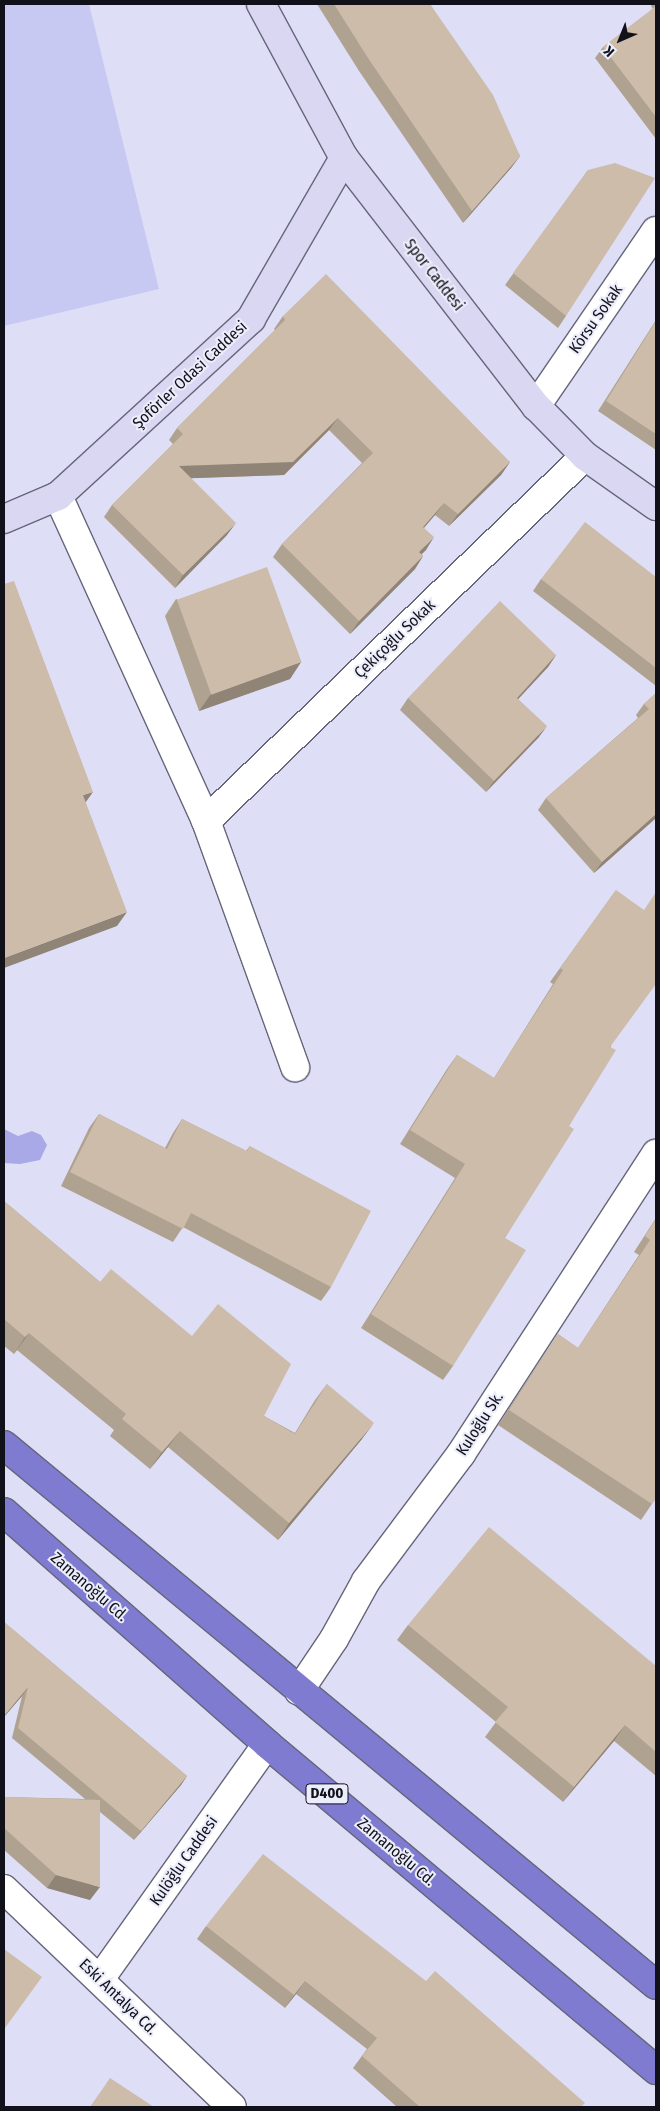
<!DOCTYPE html>
<meta charset="utf-8">
<style>
body{margin:0}
#map{position:relative;width:660px;height:2111px;overflow:hidden;background:#dedff7;font-family:"Fira Sans Condensed",sans-serif}
div>[style]{position:absolute}
[style*='--x']{left:calc(var(--x)*1px);top:calc(var(--y)*1px);width:calc(var(--w)*1px);rotate:calc(var(--a)*1deg)}
.green>*{inset:0;background:#c8c9f2}
.water>*{inset:0;background:#a9a9e8}
.roads{filter:drop-shadow(1px 0 #66667b) drop-shadow(-1px 0 #66667b) drop-shadow(0 1px #66667b) drop-shadow(0 -1px #66667b)}
.street>*{height:28px;margin:-14px;padding:0 14px;transform-origin:14px;border-radius:14px;background:#fff}
.secondary>*{height:28px;margin:-14px;padding:0 14px;transform-origin:14px;border-radius:14px;background:#d9d7f1}
.highway>*{height:28px;margin:-14px;padding:0 14px;transform-origin:14px;border-radius:14px;background:#7f7bd0}
.wall>*{inset:0;background:#afa291}
.shaded-wall>*{inset:0;background:#8f8476}
.building>*{inset:0;background:#ccbca9;transform-origin:0 0}
span{translate:-50% -50%;white-space:nowrap;text-align:center;line-height:1.15;-webkit-text-stroke:4px #ecedfb;paint-order:stroke}
.shield-label span{padding:1px 4px;background:#ecedfb;border:1px solid;border-radius:4px;-webkit-text-stroke-width:0}
.shield-label{font-size:15px;color:#111119;font-weight:700}
.street-label{font-size:16px;color:#111119}
.frame{position:absolute;inset:0;border:5px solid #111119;pointer-events:none}
.north{position:absolute;left:595px;top:15px;width:50px;height:50px;-webkit-text-stroke:4px #ecedfb;paint-order:stroke;rotate:224deg;font-size:14px;font-weight:700;line-height:20px;text-align:center;color:#111119}
.north::after{content:'';display:block;margin:auto;width:18px;height:22px;background:#111119;clip-path:polygon(50% 0,100% 100%,50% 72%,0 100%)}
</style>
<div id="map">
<div class="green">
<div style="clip-path:polygon(4px 4px,89px 4px,159px 289px,4px 326px)"></div>
</div>
<div class="water">
<div style="clip-path:polygon(4px 1129px,18px 1136px,32px 1131px,41px 1135px,47px 1145px,40px 1160px,20px 1164px,4px 1163px)"></div>
</div>
<div class="roads">
<div class="street">
<div style="--x:536;--y:406;--w:212;--a:-55.6"></div>
<div style="--x:58;--y:496;--w:357;--a:65.5"></div>
<div style="--x:206;--y:821;--w:262;--a:70.1"></div>
<div style="--x:206;--y:821;--w:526;--a:-43.92"></div>
<div style="--x:299;--y:1691;--w:63;--a:-56.1"></div>
<div style="--x:334;--y:1639;--w:66;--a:-61.1"></div>
<div style="--x:366;--y:1581;--w:159;--a:-53.2"></div>
<div style="--x:461;--y:1454;--w:358;--a:-57"></div>
<div style="--x:4;--y:1889;--w:315;--a:43.7"></div>
<div style="--x:100;--y:1979;--w:288;--a:-54.6"></div>
</div>
<div class="secondary">
<div style="--x:261;--y:4;--w:175;--a:61.7"></div>
<div style="--x:344;--y:158;--w:314;--a:52.3"></div>
<div style="--x:536;--y:406;--w:70;--a:45.6"></div>
<div style="--x:585;--y:456;--w:87;--a:35.2"></div>
<div style="--x:4;--y:519;--w:59;--a:-23.1"></div>
<div style="--x:58;--y:496;--w:262;--a:-42.5"></div>
<div style="--x:251;--y:319;--w:186;--a:-60"></div>
</div>
<div class="highway">
<div style="--x:4;--y:1445;--w:847;--a:39.63"></div>
<div style="--x:4;--y:1512;--w:351;--a:41.4"></div>
<div style="--x:267;--y:1744;--w:508;--a:39.96"></div>
</div>
</div>
<div class="wall">
<div style="clip-path:polygon(317px 4px,430px 4px,520px 156px,511px 168px,463px 223px,359px 71px)"></div>
<div style="clip-path:polygon(652px 4px,656px 4px,656px 139px,595px 58px,603px 47px,653px 9px,651px 6px)"></div>
<div style="clip-path:polygon(588px 170px,566px 316px,558px 328px,505px 285px)"></div>
<div style="clip-path:polygon(283px 316px,510px 462px,501px 475px,449px 526px,435px 515px,424px 528px,426px 550px,421px 554px,423px 556px,415px 569px,350px 634px,273px 557px,282px 544px,362px 463px,329px 430px,284px 475px,191px 478px,227px 535px,175px 588px,104px 517px,112px 505px,173px 444px,169px 440px,177px 428px,275px 330px,274px 329px)"></div>
<div style="clip-path:polygon(656px 320px,656px 450px,598px 411px)"></div>
<div style="clip-path:polygon(656px 577px,656px 686px,533px 591px,541px 579px)"></div>
<div style="clip-path:polygon(176px 599px,301px 662px,290px 679px,199px 711px,165px 616px)"></div>
<div style="clip-path:polygon(556px 655px,548px 667px,518px 699px,539px 737px,486px 792px,400px 710px,408px 698px)"></div>
<div style="clip-path:polygon(656px 693px,656px 818px,594px 873px,538px 810px,546px 798px,638px 718px,636px 715px,644px 704px)"></div>
<div style="clip-path:polygon(616px 890px,611px 1047px,569px 1126px,505px 1238px,453px 1366px,443px 1380px,361px 1328px,455px 1178px,400px 1144px,447px 1069px,457px 1055px,494px 1078px,553px 984px,550px 982px)"></div>
<div style="clip-path:polygon(99px 1114px,165px 1148px,173px 1133px,182px 1119px,246px 1151px,250px 1146px,331px 1287px,321px 1301px,183px 1227px,173px 1242px,61px 1186px,89px 1128px)"></div>
<div style="clip-path:polygon(4px 1201px,100px 1282px,264px 1416px,295px 1433px,315px 1400px,327px 1384px,362px 1439px,278px 1540px,168px 1447px,150px 1469px,110px 1436px,114px 1430px,17px 1350px,14px 1354px,4px 1346px)"></div>
<div style="clip-path:polygon(656px 1218px,656px 1498px,641px 1520px,498px 1425px,558px 1334px,578px 1348px,639px 1255px,634px 1252px)"></div>
<div style="clip-path:polygon(4px 1622px,187px 1776px,181px 1785px,134px 1840px,100px 1812px,90px 1900px,47px 1888px,4px 1850px,4px 1798px,5px 1797px,85px 1799px,12px 1738px,22px 1696px,4px 1717px)"></div>
<div style="clip-path:polygon(408px 1625px,656px 1666px,656px 1776px,614px 1741px,563px 1802px,485px 1737px,496px 1722px,397px 1640px)"></div>
<div style="clip-path:polygon(206px 1926px,582px 2107px,397px 2107px,353px 2068px,367px 2049px,296px 1994px,285px 2008px,197px 1939px)"></div>
</div>
<div class="shaded-wall">
<div style="clip-path:polygon(520px 156px,511px 168px,463px 223px,472px 211px)"></div>
<div style="clip-path:polygon(338px 418px,329px 430px,284px 475px,170px 479px,179px 466px)"></div>
<div style="clip-path:polygon(510px 462px,501px 475px,449px 526px,458px 514px)"></div>
<div style="clip-path:polygon(444px 503px,435px 515px,414px 539px,423px 527px)"></div>
<div style="clip-path:polygon(236px 523px,227px 535px,175px 588px,183px 575px)"></div>
<div style="clip-path:polygon(434px 537px,426px 550px,411px 565px,419px 552px)"></div>
<div style="clip-path:polygon(423px 556px,415px 569px,350px 634px,359px 621px)"></div>
<div style="clip-path:polygon(556px 655px,548px 667px,509px 709px,517px 698px)"></div>
<div style="clip-path:polygon(301px 662px,290px 679px,199px 711px,211px 694px)"></div>
<div style="clip-path:polygon(547px 726px,539px 737px,486px 792px,494px 781px)"></div>
<div style="clip-path:polygon(93px 792px,83px 806px,83px 795px)"></div>
<div style="clip-path:polygon(656px 814px,656px 818px,594px 873px,602px 862px)"></div>
<div style="clip-path:polygon(127px 912px,117px 926px,4px 968px,4px 958px)"></div>
<div style="clip-path:polygon(29px 1333px,17px 1350px,14px 1354px,25px 1337px)"></div>
<div style="clip-path:polygon(374px 1423px,362px 1439px,278px 1540px,289px 1523px)"></div>
<div style="clip-path:polygon(180px 1431px,168px 1447px,150px 1469px,162px 1452px)"></div>
<div style="clip-path:polygon(28px 1687px,22px 1696px,4px 1717px,4px 1716px)"></div>
<div style="clip-path:polygon(625px 1725px,614px 1741px,563px 1802px,574px 1787px)"></div>
<div style="clip-path:polygon(187px 1776px,181px 1785px,134px 1840px,141px 1831px)"></div>
<div style="clip-path:polygon(56px 1875px,100px 1887px,90px 1900px,47px 1888px)"></div>
<div style="clip-path:polygon(305px 1981px,296px 1994px,285px 2008px,294px 1995px)"></div>
</div>
<div class="building">
<div style="clip-path:polygon(334px 4px,430px 4px,493px 95px,520px 156px,472px 211px,368px 58px)"></div>
<div style="clip-path:polygon(656px 6px,656px 117px,603px 47px)"></div>
<div style="clip-path:polygon(615px 163px,655px 178px,566px 316px,513px 273px,588px 170px)"></div>
<div style="clip-path:polygon(326px 274px,510px 462px,458px 514px,444px 503px,423px 527px,434px 537px,419px 552px,423px 556px,359px 621px,282px 544px,373px 453px,338px 418px,293px 462px,179px 466px,236px 523px,183px 575px,112px 505px,183px 434px,177px 428px,285px 320px,283px 316px)"></div>
<div style="clip-path:polygon(656px 321px,656px 434px,606px 401px)"></div>
<div style="clip-path:polygon(585px 522px,656px 577px,656px 668px,541px 579px)"></div>
<div style="left:267px;top:567px;width:101px;height:96px;rotate:70deg"></div>
<div style="clip-path:polygon(14px 581px,93px 792px,83px 795px,127px 912px,4px 958px,4px 584px)"></div>
<div style="clip-path:polygon(500px 601px,556px 655px,517px 698px,547px 726px,494px 781px,408px 698px)"></div>
<div style="clip-path:polygon(656px 693px,656px 814px,602px 862px,546px 798px,649px 709px,644px 704px)"></div>
<div style="clip-path:polygon(616px 890px,644px 910px,656px 892px,656px 984px,610px 1047px,616px 1050px,569px 1126px,574px 1129px,505px 1238px,526px 1250px,453px 1366px,371px 1314px,465px 1164px,410px 1130px,457px 1055px,494px 1078px,563px 970px,560px 968px)"></div>
<div style="clip-path:polygon(99px 1114px,167px 1149px,182px 1119px,247px 1151px,250px 1146px,371px 1211px,331px 1287px,191px 1213px,183px 1229px,70px 1172px)"></div>
<div style="clip-path:polygon(4px 1201px,100px 1282px,111px 1269px,192px 1336px,218px 1304px,291px 1364px,264px 1416px,295px 1434px,327px 1384px,374px 1423px,289px 1523px,180px 1431px,162px 1452px,122px 1419px,126px 1414px,29px 1333px,25px 1337px,4px 1319px)"></div>
<div style="clip-path:polygon(656px 1219px,656px 1498px,652px 1504px,509px 1410px,558px 1334px,578px 1348px,650px 1240px,645px 1236px)"></div>
<div style="clip-path:polygon(489px 1527px,656px 1666px,656px 1752px,625px 1725px,574px 1787px,495px 1722px,508px 1707px,408px 1625px)"></div>
<div style="clip-path:polygon(4px 1622px,187px 1776px,141px 1831px,18px 1728px,28px 1687px,4px 1716px)"></div>
<div style="clip-path:polygon(5px 1797px,100px 1800px,100px 1887px,56px 1875px,4px 1828px,4px 1801px)"></div>
<div style="clip-path:polygon(263px 1854px,426px 1981px,435px 1971px,585px 2103px,581px 2107px,420px 2107px,362px 2056px,377px 2038px,305px 1981px,294px 1995px,206px 1926px)"></div>
<div style="clip-path:polygon(4px 1949px,42px 1977px,5px 2028px,4px 2027px)"></div>
<div style="clip-path:polygon(110px 2078px,154px 2107px,90px 2107px)"></div>
</div>
<div class="shield-label">
<span style="left:327px;top:1794px">D400</span>
</div>
<div class="street-label">
<span style="left:434px;top:275px;rotate:52deg">Spor Caddesi</span>
<span style="left:596px;top:319px;rotate:-55deg">Körsu Sokak</span>
<span style="left:190px;top:375px;rotate:-43deg">Şoförler Odasi Caddesi</span>
<span style="left:395px;top:639px;rotate:-44deg">Çekiçoğlu Sokak</span>
<span style="left:480px;top:1424px;rotate:-57deg">Kuloğlu Sk.</span>
<span style="left:89px;top:1587px;rotate:41deg">Zamanoğlu Cd.</span>
<span style="left:396px;top:1852px;rotate:40deg">Zamanoğlu Cd.</span>
<span style="left:184px;top:1861px;rotate:-55deg">Kulöğlu Caddesi</span>
<span style="left:118px;top:1997px;rotate:44deg">Eski Antalya Cd.</span>
</div>
<div class="frame"></div>
<div class="north">K</div>
</div>
